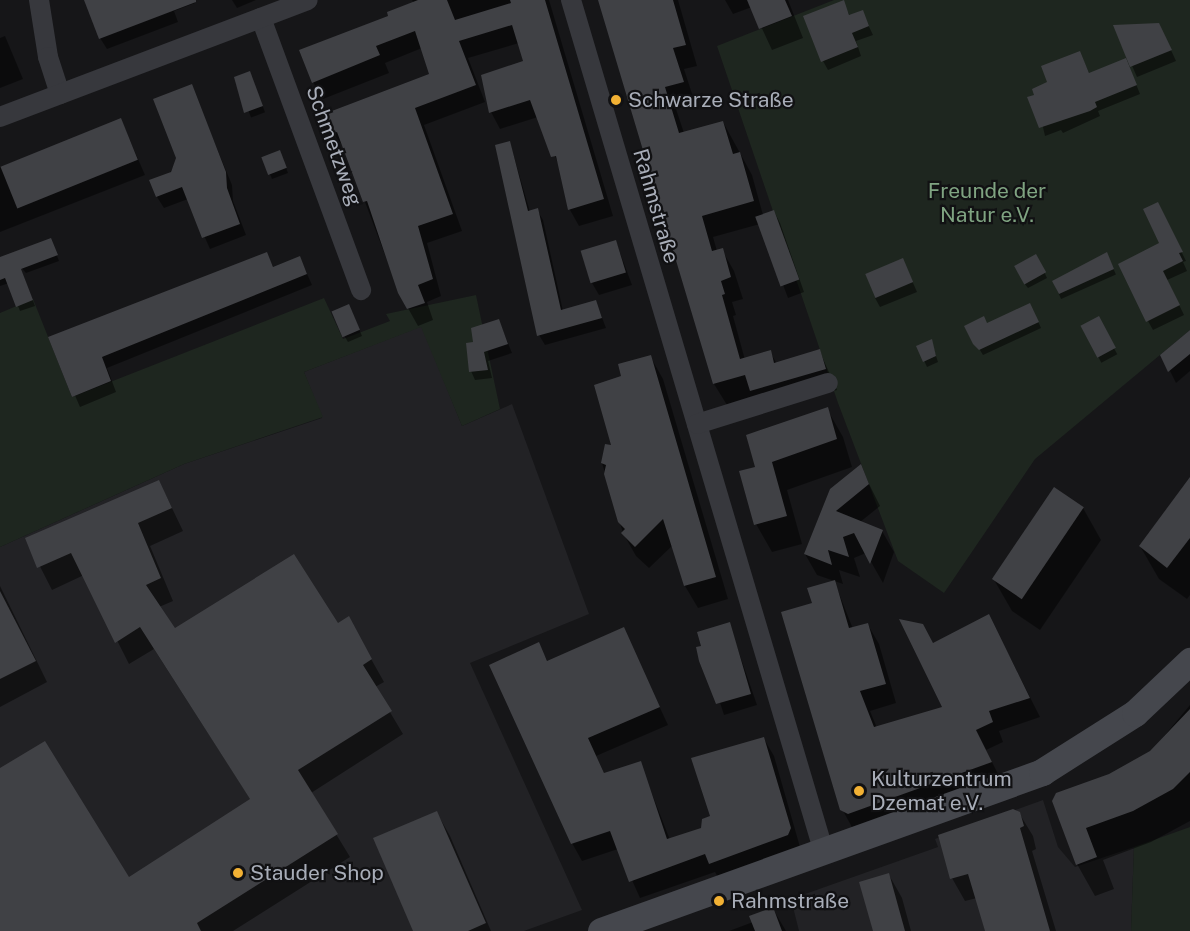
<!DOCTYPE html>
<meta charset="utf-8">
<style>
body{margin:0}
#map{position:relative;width:1190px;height:931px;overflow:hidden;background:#161618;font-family:"Public Sans",sans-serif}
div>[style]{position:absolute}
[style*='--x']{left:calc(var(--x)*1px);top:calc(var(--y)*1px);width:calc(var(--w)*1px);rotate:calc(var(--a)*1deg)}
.built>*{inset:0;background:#222225}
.green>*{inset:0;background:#1e261f}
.shadow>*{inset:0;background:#0007;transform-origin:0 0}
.building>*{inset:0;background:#404145;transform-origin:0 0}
.minor>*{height:20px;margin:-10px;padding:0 10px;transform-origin:10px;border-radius:10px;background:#37383d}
.secondary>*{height:27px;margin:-13.5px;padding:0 13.5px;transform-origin:13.5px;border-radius:13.5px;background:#45474d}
.dots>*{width:16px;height:16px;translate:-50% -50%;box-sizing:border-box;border:3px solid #111113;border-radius:50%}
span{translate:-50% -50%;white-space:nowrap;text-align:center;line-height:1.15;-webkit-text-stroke:4.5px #111113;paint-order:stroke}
.poi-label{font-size:21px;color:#a8adb8}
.left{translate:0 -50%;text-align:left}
.street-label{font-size:21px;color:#a8adb8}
.park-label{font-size:21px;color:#7fa381}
</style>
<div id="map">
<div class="built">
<div style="clip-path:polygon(422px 326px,462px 426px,512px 404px,589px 614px,470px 663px,582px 910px,524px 931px,0 931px,0 547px,184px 464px,322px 418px,304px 372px)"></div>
<div style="clip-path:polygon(1043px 800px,1058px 847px,1075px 867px,1134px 847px,1131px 931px,799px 931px,791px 899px,938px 847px,935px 839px)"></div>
</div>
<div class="green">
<div style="clip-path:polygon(834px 0,1190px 0,1190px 330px,1035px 459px,944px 593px,898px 561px,838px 403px,717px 46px)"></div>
<div style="clip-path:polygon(476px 295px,500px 409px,462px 426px,421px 327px,304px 372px,323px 417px,184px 464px,0 547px,0 313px,33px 299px,72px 397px,324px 298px,343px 339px,390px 321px,386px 314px)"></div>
<div style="clip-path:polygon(1190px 827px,1190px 931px,1131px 931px,1134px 847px)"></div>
</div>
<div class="shadow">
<div style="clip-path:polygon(98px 0,194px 0,195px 3px,174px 11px,178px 22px,107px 49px,100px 38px)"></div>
<div style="clip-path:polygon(232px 0,256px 0,237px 8px)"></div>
<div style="clip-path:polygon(412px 0,549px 0,613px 216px,579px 226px,570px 210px,561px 170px,538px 117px,500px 129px,491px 112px,525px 62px,519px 43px,468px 58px,485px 102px,424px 125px,462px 231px,427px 243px,441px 296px,427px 302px,433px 320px,418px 326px,399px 292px,345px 149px,333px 133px,431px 75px,422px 48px,385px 63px,389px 73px,323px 99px,313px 82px,390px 17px,414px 3px)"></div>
<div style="clip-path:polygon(600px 0,678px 0,697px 66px,684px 69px,695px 103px,676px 109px,684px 133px,723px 122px,752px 175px,763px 215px,774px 211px,780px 223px,804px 292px,788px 298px,760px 224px,713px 237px,717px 251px,722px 250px,734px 271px,743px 299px,732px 302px,736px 315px,733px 316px,745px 360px,770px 352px,777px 364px,819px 350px,837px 390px,763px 412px,727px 405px,714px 384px)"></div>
<div style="clip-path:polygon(725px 0,788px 0,803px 38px,772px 50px,752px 7px,733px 14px)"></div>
<div style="clip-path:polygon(843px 2px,850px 16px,862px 12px,873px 35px,856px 41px,861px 56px,828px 70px,823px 61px)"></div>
<div style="clip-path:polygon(1115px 27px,1164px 35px,1176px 61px,1137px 77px)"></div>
<div style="clip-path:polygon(5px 36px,23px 79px,0 88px,0 38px)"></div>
<div style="clip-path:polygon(1080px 53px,1090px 75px,1130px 69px,1140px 94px,1098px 111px,1100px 116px,1063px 133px,1061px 130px,1045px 136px,1036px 96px)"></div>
<div style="left:250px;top:73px;width:42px;height:15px;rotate:69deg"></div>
<div style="clip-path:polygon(191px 86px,232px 185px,233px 201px,246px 235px,210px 249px,188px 199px,164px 208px,157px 197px,178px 158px)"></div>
<div style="clip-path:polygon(121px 120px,145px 175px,0 232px,0 167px)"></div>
<div style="clip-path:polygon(510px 143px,530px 212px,537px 210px,543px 220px,563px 311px,596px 302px,606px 328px,545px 345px,539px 335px)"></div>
<div style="clip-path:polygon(263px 157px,282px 157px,288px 173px,272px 179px)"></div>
<div style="clip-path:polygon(1162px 213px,1186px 261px,1183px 262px,1187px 271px,1167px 280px,1184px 315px,1153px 330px,1148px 321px,1161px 244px)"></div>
<div style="clip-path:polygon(616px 242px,632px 285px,599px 295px,592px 283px)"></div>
<div style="clip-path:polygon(53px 245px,59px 261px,26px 273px,19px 265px,35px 306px,20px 311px,9px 283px,0 286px,0 261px)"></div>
<div style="clip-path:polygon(266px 254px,274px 268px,300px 258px,312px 285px,107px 368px,116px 392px,80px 407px,50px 338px)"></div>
<div style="left:1109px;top:259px;width:17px;height:60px;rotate:66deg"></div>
<div style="clip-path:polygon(903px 260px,917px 292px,880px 307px,875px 298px)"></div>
<div style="clip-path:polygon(1039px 261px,1047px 278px,1028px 288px,1024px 283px)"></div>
<div style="clip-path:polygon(1033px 310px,1041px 328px,983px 355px,966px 327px,987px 325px)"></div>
<div style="clip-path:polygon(351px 311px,362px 336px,348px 342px,345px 337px)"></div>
<div style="left:1098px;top:318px;width:41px;height:18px;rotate:62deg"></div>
<div style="clip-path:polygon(499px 321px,512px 353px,488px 361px,492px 378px,475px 380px,471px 371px,475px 343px)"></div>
<div style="clip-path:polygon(1190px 332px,1190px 371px,1176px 383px,1162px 355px)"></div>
<div style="clip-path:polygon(931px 341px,938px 362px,927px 367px,918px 347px)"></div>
<div style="clip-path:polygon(650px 356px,663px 379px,728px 599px,698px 608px,685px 586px,673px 545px,649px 568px,636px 556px,623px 533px,602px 463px,613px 447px,623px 377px)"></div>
<div style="clip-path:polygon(827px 409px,843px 437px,852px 467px,787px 490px,802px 544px,772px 552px,756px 524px,757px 468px)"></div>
<div style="clip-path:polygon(860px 466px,880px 506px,860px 522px,882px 531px,894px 552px,883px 583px,866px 553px,854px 558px,860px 577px,839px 570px,843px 584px,817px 575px,805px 554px)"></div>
<div style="clip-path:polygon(1190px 480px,1190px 595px,1187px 599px,1159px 579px,1140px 546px)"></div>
<div style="clip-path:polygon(159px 481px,183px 531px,150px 546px,173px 601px,159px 607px,174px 631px,337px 626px,361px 641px,384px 682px,375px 687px,403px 734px,311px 793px,350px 857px,233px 931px,0 931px,0 770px,128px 879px,251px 800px,154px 649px,129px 664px,84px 575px,52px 590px,26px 539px)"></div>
<div style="clip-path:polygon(1083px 508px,1101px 540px,1040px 630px,1012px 611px,993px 578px)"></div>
<div style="clip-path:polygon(834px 581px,853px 629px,868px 625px,879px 644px,896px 703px,870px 711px,877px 728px,945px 708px,933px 644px,989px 616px,1040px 717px,999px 731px,1003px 742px,986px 750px,1002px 782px,853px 829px,842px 809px,814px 604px)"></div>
<div style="clip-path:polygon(0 586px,47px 682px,0 707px)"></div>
<div style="clip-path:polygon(729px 624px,757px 705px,724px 715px,702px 647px)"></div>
<div style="clip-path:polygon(623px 629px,668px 725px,596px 756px,605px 775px,640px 763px,670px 840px,702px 830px,764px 739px,774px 756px,800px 847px,720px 881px,715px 872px,640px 898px,618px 849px,582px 861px,572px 843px,538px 644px,548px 662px)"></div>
<div style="clip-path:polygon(1190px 705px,1190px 821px,1151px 842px,1103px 860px,1114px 889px,1095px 896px,1077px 864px,1057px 794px,1110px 776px,1151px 752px)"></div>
<div style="clip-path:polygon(437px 813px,450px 836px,491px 931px,415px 931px)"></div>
<div style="clip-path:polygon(1019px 813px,1033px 836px,1036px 849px,1032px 851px,1056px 931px,987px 931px,977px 898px,965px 901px,952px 878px)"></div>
<div style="clip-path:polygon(889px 875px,902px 898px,911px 931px,875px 931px)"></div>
<div style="clip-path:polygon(773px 909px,786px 931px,729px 931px,753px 922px)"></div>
</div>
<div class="building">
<div style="clip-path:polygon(84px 0,196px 0,196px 2px,99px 39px)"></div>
<div style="clip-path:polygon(418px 0,447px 0,455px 20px,511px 3px,510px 0,545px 0,604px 199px,568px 210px,556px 156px,551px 157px,530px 100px,489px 113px,481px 75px,523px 61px,512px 25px,459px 41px,476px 85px,415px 108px,453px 214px,418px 226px,433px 279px,418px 285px,425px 303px,407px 309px,398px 293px,367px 201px,363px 202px,337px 132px,331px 134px,324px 114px,429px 74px,415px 31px,376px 46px,380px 55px,312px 83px,299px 50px,388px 16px,387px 12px)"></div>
<div style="clip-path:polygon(598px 0,673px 0,686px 45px,673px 48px,684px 82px,665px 87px,679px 133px,723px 121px,733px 154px,740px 152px,754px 201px,702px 216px,712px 251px,723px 248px,731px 277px,721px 281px,725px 294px,722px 295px,740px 359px,771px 350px,774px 363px,820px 349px,826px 369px,750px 391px,745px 375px,713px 384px)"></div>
<div style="clip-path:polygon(747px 0,785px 0,792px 16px,759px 29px)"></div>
<div style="clip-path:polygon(844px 0,849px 15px,863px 10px,869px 26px,852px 33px,858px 47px,821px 62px,803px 16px)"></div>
<div style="clip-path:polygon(1159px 23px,1172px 50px,1130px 67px,1113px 25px)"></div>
<div style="clip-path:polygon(1080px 51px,1089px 73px,1126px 58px,1137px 85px,1095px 102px,1097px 107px,1090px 111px,1039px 128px,1027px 97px,1034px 95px,1032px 89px,1047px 82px,1041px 66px)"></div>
<div style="clip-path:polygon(250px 71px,263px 106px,244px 113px,234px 77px)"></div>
<div style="clip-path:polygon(192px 84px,226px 172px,227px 188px,240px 224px,202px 238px,182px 187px,156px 197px,149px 180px,171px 172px,176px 158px,153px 99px)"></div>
<div style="left:121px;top:118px;width:45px;height:130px;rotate:68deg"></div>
<div style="clip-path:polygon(510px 141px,528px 211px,538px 208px,561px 310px,596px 300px,602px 318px,537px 336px,495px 145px)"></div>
<div style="left:280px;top:150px;width:19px;height:20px;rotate:69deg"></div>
<div style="clip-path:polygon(1158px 202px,1183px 252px,1179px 253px,1183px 261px,1163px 271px,1180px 305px,1146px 322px,1118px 264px,1159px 243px,1143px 209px)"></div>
<div style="left:774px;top:210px;width:74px;height:20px;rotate:70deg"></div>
<div style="clip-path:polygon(51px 238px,58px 255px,21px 269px,33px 300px,16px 307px,5px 278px,0 280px,0 257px)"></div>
<div style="left:616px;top:240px;width:34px;height:37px;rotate:73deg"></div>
<div style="clip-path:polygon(267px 252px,273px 267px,300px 256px,307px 274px,102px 357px,111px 381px,72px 397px,48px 337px)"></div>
<div style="clip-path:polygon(1107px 252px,1114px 269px,1059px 294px,1052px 281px)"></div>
<div style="left:1036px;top:254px;width:21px;height:25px;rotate:61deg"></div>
<div style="left:903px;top:258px;width:26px;height:41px;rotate:67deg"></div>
<div style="clip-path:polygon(1030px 303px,1039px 322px,979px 350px,973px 344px,964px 326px,984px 316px,987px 323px)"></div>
<div style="left:349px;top:304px;width:28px;height:19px;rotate:67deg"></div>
<div style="left:1099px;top:316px;width:36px;height:21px;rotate:62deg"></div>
<div style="clip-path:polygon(499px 319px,508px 344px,484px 352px,488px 370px,469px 372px,466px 343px,473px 342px,471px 328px)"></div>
<div style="clip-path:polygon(1190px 330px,1190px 354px,1168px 372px,1160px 355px)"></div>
<div style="clip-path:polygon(932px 339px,936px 356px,923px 362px,916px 346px)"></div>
<div style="clip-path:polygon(651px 355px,716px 577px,684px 586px,663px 519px,635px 547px,621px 533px,625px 529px,618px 522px,604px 474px,606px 465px,601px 463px,605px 444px,611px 445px,594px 385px,621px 376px,618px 364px)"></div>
<div style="clip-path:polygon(828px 407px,837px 439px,772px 462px,787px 516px,754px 525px,739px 471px,755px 467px,746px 435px)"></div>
<div style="clip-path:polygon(861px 464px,869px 484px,836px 511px,883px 530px,870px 564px,854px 533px,843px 537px,849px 557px,828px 550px,832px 565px,804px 554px,830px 489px)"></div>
<div style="clip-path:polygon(1190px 477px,1190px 538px,1167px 568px,1139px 546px)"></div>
<div style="clip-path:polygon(159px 480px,172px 508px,138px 523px,161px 578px,146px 585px,175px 628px,294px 554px,338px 623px,349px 616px,372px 659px,363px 665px,392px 711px,298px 770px,338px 834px,197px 923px,201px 931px,0 931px,0 768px,45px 741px,129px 877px,250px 799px,140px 627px,115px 643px,71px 553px,37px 568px,25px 538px)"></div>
<div style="left:1054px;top:487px;width:36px;height:111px;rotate:34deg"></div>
<div style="clip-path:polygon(835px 580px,849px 628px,868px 623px,886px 684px,860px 691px,874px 727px,942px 707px,899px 619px,923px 624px,933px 643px,989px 614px,1030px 698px,989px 711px,993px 722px,976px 730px,992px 762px,848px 814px,840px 810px,781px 612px,812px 603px,807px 588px)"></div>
<div style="clip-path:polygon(0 591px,36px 661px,0 679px)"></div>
<div style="clip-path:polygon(730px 622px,751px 694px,716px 704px,699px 661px,696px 647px,701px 646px,697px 632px)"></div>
<div style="clip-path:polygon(624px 627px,660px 707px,588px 738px,604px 773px,641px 761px,667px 839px,701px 828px,702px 819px,710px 816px,691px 758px,764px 737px,791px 828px,788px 835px,709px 864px,705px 854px,629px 882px,610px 831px,571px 844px,489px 665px,539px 642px,547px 661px)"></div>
<div style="clip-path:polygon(1190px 709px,1190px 772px,1173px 789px,1133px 811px,1086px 828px,1097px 857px,1076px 865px,1052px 801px,1056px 793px,1109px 774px,1150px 751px)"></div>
<div style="clip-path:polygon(1013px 809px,1020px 812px,1024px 826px,1020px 828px,1050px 931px,985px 931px,968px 874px,950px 879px,938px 835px)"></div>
<div style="clip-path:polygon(437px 811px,486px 923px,468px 931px,413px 931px,373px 838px)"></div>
<div style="clip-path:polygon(889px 873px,905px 931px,873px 931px,859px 882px)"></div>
<div style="clip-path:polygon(773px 907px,782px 931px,755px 931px,749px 916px)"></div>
</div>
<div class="minor">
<div style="--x:39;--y:0;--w:58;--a:81"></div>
<div style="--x:48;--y:57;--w:39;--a:72"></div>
<div style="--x:571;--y:0;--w:886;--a:73.47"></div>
<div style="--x:261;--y:18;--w:290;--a:69.8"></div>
<div style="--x:0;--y:117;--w:329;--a:-20.8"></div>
<div style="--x:697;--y:424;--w:137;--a:-17.4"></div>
</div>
<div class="secondary">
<div style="--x:601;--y:931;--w:469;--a:-19.8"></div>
<div style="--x:1042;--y:772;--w:110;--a:-32.4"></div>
<div style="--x:1135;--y:713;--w:76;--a:-43.4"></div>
</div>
<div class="dots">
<div style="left:616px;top:100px;background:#f2b134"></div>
<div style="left:859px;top:791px;background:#f2b134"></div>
<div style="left:238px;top:873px;background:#f2b134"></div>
<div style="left:719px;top:901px;background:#f2b134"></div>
</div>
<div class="poi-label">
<span class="left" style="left:628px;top:100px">Schwarze Straße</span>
<span class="left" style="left:871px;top:791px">Kulturzentrum<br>Dzemat e.V.</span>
<span class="left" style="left:250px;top:873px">Stauder Shop</span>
<span class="left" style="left:731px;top:901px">Rahmstraße</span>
</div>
<div class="street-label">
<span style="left:334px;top:146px;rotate:70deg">Schmetzweg</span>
<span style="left:656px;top:206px;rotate:74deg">Rahmstraße</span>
</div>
<div class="park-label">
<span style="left:987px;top:203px">Freunde der<br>Natur e.V.</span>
</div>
</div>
